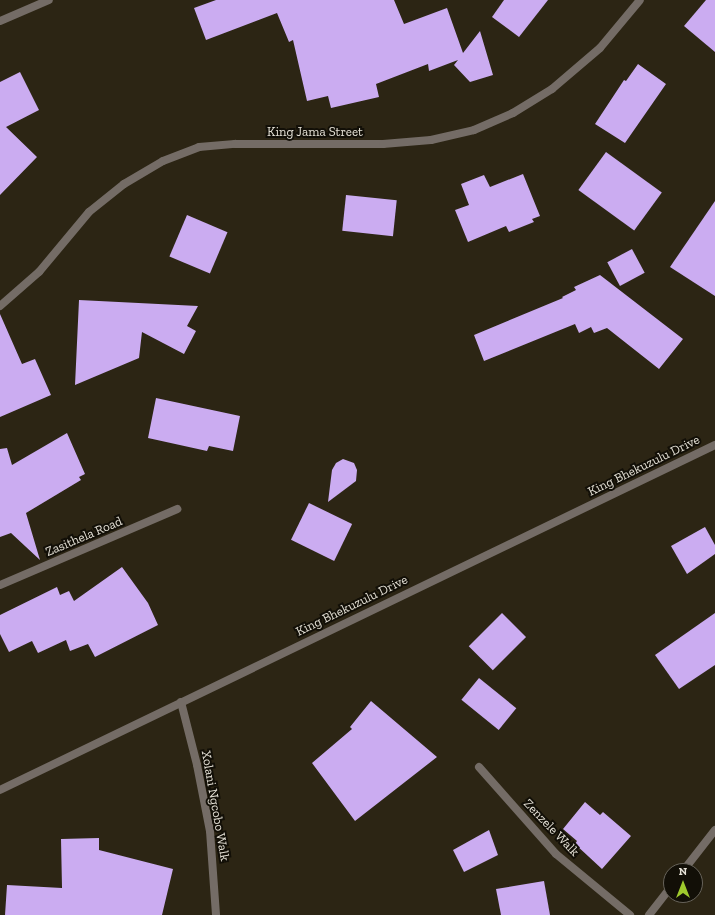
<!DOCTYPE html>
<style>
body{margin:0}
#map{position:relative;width:715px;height:915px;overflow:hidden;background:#2c2514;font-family:"Zilla Slab",serif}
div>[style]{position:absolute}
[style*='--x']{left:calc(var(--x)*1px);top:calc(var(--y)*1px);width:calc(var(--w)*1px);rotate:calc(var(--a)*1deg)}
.building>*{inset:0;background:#cbacf1;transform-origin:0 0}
.minor>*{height:8px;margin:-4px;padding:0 4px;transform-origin:4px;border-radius:4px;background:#746c66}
.tertiary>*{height:8px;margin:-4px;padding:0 4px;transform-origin:4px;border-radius:4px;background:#746c66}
span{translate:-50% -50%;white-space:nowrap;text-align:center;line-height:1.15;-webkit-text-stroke:4px #120f07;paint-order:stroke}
.street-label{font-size:13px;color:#e6e2d7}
.north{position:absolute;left:663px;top:863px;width:40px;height:40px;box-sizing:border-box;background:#120f07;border:1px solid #67635a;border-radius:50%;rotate:0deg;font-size:11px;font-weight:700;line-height:16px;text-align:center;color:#e6e2d7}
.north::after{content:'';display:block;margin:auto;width:14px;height:18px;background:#9fca2d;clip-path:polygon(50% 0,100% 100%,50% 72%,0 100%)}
</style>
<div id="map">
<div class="building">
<div style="clip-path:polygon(216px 0,394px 0,404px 24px,447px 8px,463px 53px,480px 31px,493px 75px,470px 82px,454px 65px,458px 60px,429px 71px,428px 64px,376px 84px,379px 97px,331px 108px,328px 96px,307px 101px,293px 40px,289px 42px,277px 13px,206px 40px,194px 8px)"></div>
<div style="clip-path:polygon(504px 0,548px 0,519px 37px,492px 17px)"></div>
<div style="clip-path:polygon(706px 0,715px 0,715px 52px,684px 26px)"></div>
<div style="clip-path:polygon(638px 64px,666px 84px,625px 143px,595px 124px,624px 80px,626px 81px)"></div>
<div style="clip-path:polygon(20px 72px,39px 110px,6px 127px,37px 157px,0 195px,0 82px)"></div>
<div style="left:606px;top:152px;width:69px;height:47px;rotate:36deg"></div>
<div style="clip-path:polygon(523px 174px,540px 216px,532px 219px,534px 222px,509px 232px,506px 226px,468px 242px,455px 210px,469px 205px,461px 184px,484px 175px,490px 187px)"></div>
<div style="left:346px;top:195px;width:51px;height:36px;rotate:6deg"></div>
<div style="clip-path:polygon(715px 201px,715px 296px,670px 267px)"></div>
<div style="left:187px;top:215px;width:44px;height:45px;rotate:23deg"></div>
<div style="left:632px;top:249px;width:27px;height:28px;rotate:62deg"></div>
<div style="clip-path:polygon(600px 275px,683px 339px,659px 369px,607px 328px,594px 333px,591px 327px,579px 333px,575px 324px,484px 361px,474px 335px,563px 298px,562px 297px,576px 290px,574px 287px)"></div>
<div style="clip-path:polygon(79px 300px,198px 306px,187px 326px,196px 331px,184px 354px,142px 332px,139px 358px,75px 385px)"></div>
<div style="clip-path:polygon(0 314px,22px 364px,35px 359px,51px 395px,0 417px)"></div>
<div style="clip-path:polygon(156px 398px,240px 416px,233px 451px,209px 446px,207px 451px,148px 438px)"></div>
<div style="clip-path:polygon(67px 433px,85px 474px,79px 477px,81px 480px,26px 513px,40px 560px,11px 533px,0 537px,0 449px,7px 448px,12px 465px)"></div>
<div style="clip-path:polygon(343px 459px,354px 463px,357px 470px,356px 481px,328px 502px,332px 470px,336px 463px)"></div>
<div style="left:309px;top:503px;width:48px;height:41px;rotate:26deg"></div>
<div style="clip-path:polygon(705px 527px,715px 545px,715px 554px,687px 574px,671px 546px)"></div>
<div style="clip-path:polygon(122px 567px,148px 603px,158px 625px,95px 657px,88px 644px,70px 651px,66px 640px,38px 653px,32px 641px,9px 652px,0 634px,0 615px,57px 587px,60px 595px,69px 591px,74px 601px)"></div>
<div style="left:502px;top:613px;width:34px;height:47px;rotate:45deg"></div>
<div style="clip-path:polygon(715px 613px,715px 665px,679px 689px,655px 655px)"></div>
<div style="left:479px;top:678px;width:48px;height:28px;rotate:39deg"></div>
<div style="clip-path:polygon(371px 701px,437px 757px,355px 821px,312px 763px,352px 729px,350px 727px)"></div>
<div style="clip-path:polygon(585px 802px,600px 815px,603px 812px,631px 836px,602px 869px,575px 844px,577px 841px,563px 829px)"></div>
<div style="clip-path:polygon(489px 830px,498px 855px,464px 872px,453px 850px)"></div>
<div style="clip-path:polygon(99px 838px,99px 850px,173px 869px,162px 915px,5px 915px,7px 885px,62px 888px,61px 839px)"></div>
<div style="clip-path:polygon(544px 881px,550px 915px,501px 915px,496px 889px)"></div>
</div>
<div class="minor">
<div style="--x:0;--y:21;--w:53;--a:-23.2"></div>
<div style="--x:0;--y:306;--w:52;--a:-41.1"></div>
<div style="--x:39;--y:272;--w:78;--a:-50.2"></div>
<div style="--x:89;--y:212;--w:45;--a:-38.7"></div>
<div style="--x:124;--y:184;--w:45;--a:-30.5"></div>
<div style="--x:163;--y:161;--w:39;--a:-21"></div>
<div style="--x:199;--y:147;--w:36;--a:-5"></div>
<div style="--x:235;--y:144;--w:148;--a:0"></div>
<div style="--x:383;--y:144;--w:48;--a:-4.8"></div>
<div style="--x:431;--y:140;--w:44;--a:-13.1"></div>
<div style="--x:474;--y:130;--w:43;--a:-23.6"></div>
<div style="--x:513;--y:113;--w:46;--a:-31.6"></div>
<div style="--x:552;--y:89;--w:63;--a:-40.5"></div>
<div style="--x:600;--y:48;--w:62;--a:-50.2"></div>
<div style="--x:0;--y:585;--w:193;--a:-23.2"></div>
<div style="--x:181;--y:702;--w:65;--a:75.7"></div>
<div style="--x:197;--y:765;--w:67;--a:78.9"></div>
<div style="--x:210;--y:831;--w:84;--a:85.9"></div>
<div style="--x:479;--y:767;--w:116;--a:48.5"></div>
<div style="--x:556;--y:854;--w:96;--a:39.5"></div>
<div style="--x:683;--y:871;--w:52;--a:-52"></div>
<div style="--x:649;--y:915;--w:36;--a:-52"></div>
</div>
<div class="tertiary">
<div style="--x:0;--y:790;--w:794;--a:-25.76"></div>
</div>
<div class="street-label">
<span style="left:315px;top:132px">King Jama Street</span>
<span style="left:644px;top:466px;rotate:-26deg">King Bhekuzulu Drive</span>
<span style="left:84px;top:537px;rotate:-23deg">Zasithela Road</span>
<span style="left:352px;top:606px;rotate:-26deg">King Bhekuzulu Drive</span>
<span style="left:215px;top:806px;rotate:80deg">Xolani Ngcobo Walk</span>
<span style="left:551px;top:828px;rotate:46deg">Zenzele Walk</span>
</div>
<div class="north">N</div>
</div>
